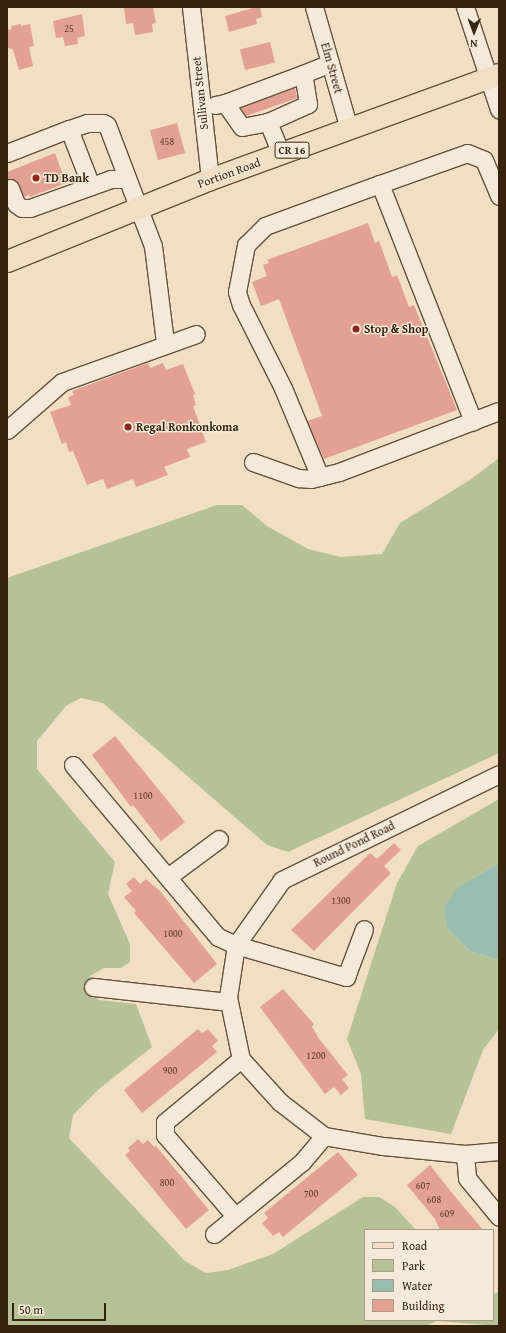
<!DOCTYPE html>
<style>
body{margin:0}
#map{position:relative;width:506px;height:1333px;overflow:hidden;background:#f0dec5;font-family:"Gentium Book Plus",serif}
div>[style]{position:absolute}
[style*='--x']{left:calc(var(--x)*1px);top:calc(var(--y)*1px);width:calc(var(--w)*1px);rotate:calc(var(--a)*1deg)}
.green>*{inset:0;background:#b5c298}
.water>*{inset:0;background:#9bbcb0}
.building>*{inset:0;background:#e2a192;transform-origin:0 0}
.roads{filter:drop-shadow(1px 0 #65523c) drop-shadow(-1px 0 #65523c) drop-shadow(0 1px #65523c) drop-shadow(0 -1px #65523c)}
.minor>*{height:17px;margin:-8.5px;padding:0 8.5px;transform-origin:8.5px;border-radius:8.5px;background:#f5ead9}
.major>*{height:21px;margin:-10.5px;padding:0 10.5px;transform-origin:10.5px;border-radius:10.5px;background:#f0dec5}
.dots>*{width:11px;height:11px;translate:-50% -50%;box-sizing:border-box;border:2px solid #f5ead9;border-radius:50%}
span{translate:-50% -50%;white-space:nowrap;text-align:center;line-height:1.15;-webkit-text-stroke:3px #f5ead9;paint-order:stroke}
.number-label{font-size:10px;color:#624330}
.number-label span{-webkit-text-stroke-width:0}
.shield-label span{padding:1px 3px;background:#f5ead9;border:1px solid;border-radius:3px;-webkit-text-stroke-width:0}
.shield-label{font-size:11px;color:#37240f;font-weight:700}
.street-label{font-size:12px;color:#37240f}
.poi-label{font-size:12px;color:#37240f;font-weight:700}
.left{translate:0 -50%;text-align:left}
.frame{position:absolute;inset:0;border:8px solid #37240f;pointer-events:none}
.legend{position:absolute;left:364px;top:1229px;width:130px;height:92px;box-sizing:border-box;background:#f5ead9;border:1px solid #a99b88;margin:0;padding:5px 7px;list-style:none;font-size:12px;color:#37240f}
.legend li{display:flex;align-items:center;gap:8px;height:20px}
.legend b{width:20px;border:1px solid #a99b88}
.north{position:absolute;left:454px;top:12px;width:40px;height:40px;-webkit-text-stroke:3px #f5ead9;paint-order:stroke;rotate:181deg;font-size:11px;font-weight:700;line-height:16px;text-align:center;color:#37240f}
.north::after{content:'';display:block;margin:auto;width:14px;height:18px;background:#37240f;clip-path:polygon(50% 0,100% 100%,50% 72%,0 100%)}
.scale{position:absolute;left:12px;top:1303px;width:94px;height:18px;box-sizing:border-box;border:2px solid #37240f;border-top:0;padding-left:5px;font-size:12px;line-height:14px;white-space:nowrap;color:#37240f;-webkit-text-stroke:3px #f5ead9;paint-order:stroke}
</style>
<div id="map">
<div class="green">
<div style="clip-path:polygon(499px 458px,499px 753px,288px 852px,267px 845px,103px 703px,81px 698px,66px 706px,37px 741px,37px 769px,115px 862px,108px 894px,130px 944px,130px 962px,121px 968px,104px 968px,90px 976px,89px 993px,99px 1000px,136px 1004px,152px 1047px,99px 1089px,73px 1115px,69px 1138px,185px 1261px,206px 1273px,228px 1270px,273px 1254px,363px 1197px,379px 1197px,395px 1207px,416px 1230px,365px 1230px,365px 1320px,493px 1320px,493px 1294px,499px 1292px,499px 1326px,437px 1321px,426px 1326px,7px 1326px,7px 578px,217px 505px,242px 505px,267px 526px,308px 549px,341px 557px,382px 554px,400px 523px,470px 480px)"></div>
<div style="clip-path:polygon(499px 799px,499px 863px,458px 887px,447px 928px,470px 951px,499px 960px,499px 1029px,483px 1050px,451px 1134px,365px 1119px,361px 1074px,347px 1039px,397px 883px,418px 846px)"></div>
</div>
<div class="water">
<div style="clip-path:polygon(499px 863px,499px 960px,470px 951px,447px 928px,444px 907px,458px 887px)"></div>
</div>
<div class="building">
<div style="clip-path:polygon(130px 7px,153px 7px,156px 23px,152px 24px,153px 32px,135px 35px,133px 23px,126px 24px,124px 8px)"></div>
<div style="clip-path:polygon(253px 8px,260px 8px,262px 17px,256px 19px,257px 24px,229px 32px,225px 16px)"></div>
<div style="clip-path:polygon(82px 14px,85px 36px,77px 38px,78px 44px,65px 46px,63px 37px,56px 38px,53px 21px)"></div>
<div style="clip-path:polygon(21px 24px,21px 26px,30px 24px,34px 46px,29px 47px,33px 66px,19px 70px,13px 50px,7px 47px,7px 30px,12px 29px,11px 26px)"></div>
<div style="left:270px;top:42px;width:21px;height:31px;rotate:76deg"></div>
<div style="clip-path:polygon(295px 88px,297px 98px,246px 116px,241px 108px)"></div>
<div style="left:177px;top:123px;width:31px;height:28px;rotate:75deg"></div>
<div style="clip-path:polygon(55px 153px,66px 183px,30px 197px,29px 195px,24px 197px,17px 181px,7px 179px,7px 172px)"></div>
<div style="clip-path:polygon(368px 223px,375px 243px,379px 241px,392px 277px,397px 275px,409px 307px,414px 305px,457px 410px,324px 459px,307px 421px,322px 416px,279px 299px,261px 306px,252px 282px,267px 276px,263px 265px,269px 263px,267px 260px)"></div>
<div style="clip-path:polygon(148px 363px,150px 368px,163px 363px,166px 370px,183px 364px,195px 394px,193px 395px,196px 405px,193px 406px,206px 442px,187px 449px,190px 457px,164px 467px,168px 475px,136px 487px,133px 479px,107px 489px,103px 479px,87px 485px,73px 451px,69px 452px,66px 442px,62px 444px,50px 412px,71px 405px,68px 397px,74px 395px,72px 391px)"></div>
<div style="clip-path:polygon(115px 736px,185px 822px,161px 841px,133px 805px,131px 807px,92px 755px)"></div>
<div style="clip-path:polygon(394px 843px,401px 850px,384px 866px,391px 873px,314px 951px,291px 930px,370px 853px,377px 859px)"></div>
<div style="clip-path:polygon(134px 877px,140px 884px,146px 879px,160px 891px,217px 964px,194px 983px,134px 913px,136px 911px,124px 897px,132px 891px,126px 884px)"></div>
<div style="clip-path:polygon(283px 989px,314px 1024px,312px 1027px,320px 1040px,348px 1075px,342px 1079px,349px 1088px,341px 1095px,334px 1087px,325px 1094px,260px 1007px)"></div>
<div style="clip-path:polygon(198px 1029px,202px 1033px,208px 1029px,218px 1041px,212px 1046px,217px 1052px,142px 1113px,124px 1090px)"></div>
<div style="clip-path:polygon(138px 1139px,143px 1144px,148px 1140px,154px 1147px,156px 1146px,209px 1210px,186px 1229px,125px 1155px,130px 1151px,128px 1148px)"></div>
<div style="clip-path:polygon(338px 1152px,358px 1175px,283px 1237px,279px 1232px,273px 1236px,262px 1223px,268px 1218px,264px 1213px)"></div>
<div style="clip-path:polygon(430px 1165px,448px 1188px,483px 1230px,440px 1230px,435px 1219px,407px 1185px)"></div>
</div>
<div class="roads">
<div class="minor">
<div style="--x:191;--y:7;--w:173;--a:83.7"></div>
<div style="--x:314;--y:7;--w:127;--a:74"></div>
<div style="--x:465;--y:7;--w:108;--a:71.6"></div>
<div style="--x:225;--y:103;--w:83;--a:-20.4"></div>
<div style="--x:215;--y:105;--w:10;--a:-11"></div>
<div style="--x:225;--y:103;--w:29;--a:55"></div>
<div style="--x:242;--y:127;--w:26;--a:-11"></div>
<div style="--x:7;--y:153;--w:66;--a:-21.2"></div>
<div style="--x:281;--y:154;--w:35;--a:-112"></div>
<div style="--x:268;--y:122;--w:44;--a:-24.2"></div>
<div style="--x:308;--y:104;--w:30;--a:-99"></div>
<div style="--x:303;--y:74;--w:29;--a:-22"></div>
<div style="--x:380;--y:184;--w:92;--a:-19.6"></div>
<div style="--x:467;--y:153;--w:18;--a:22"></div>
<div style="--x:484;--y:160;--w:39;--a:67"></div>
<div style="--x:91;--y:186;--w:61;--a:-111.1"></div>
<div style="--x:69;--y:129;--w:19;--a:-18"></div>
<div style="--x:87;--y:123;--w:16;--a:0"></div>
<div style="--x:103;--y:123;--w:4;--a:27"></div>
<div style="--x:107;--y:125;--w:129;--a:69.2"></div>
<div style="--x:153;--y:246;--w:98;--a:82.9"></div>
<div style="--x:10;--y:188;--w:17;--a:69"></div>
<div style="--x:16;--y:204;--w:7;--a:34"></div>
<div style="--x:22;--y:208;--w:8;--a:0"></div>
<div style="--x:30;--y:208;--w:86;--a:-19.7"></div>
<div style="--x:111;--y:179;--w:16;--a:0"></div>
<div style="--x:7;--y:430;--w:73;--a:-41.1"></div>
<div style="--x:62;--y:382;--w:142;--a:-19.7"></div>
<div style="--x:253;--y:462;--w:48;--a:19.6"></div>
<div style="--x:298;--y:478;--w:13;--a:4"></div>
<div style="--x:311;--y:479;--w:29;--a:-14"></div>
<div style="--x:339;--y:472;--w:171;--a:-20.9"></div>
<div style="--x:320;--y:477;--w:96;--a:-112.6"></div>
<div style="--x:283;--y:388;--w:93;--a:-116.8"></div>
<div style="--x:241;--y:305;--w:14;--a:-107"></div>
<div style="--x:237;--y:292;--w:48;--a:-79.2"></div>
<div style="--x:246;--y:245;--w:27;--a:-45"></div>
<div style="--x:265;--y:226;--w:122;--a:-20.1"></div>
<div style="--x:380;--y:184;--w:255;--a:68.6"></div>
<div style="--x:73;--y:765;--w:225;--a:49.9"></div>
<div style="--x:218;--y:937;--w:20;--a:24"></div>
<div style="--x:236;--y:945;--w:115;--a:16.2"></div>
<div style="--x:346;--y:977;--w:51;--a:-69.4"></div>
<div style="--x:499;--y:774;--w:242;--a:154"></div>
<div style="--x:282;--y:880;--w:80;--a:125.3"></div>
<div style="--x:236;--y:945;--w:53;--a:98.7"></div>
<div style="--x:228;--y:997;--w:63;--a:78.2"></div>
<div style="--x:241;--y:1059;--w:58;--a:47.8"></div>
<div style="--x:280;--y:1102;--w:56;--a:37.7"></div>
<div style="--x:324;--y:1136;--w:60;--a:9.6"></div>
<div style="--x:383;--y:1146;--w:82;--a:5.6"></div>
<div style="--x:465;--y:1154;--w:34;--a:-5"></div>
<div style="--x:169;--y:876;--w:62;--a:-36.5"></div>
<div style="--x:93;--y:987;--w:136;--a:6.3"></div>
<div style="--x:465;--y:1154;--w:24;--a:85"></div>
<div style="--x:467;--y:1178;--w:50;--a:50.6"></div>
<div style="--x:235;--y:1216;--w:107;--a:-130.8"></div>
<div style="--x:165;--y:1135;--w:13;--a:-90"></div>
<div style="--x:165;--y:1122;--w:99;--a:-39.7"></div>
<div style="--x:214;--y:1234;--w:114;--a:-39.3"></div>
<div style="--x:302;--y:1162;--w:34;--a:-50"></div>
</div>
<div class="major">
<div style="--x:7;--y:261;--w:219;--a:-22"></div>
<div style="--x:210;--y:179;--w:307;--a:-20"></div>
</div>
</div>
<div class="dots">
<div style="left:36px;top:178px;background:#8f2418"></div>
<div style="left:356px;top:329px;background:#8f2418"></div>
<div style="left:128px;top:427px;background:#8f2418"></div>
</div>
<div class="number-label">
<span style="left:69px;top:29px">25</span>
<span style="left:167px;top:142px">458</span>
<span style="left:143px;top:796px">1100</span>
<span style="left:341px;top:901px">1300</span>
<span style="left:173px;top:934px">1000</span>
<span style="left:316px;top:1056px">1200</span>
<span style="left:170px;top:1071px">900</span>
<span style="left:167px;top:1183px">800</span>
<span style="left:423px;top:1186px">607</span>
<span style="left:311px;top:1194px">700</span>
<span style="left:434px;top:1200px">608</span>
<span style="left:447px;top:1214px">609</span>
</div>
<div class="shield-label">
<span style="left:292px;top:150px">CR 16</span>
</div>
<div class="street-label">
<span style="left:332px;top:68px;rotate:74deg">Elm Street</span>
<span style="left:200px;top:93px;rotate:-96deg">Sullivan Street</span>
<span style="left:229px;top:173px;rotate:-20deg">Portion Road</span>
<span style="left:354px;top:844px;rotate:-26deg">Round Pond Road</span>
</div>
<div class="poi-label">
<span class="left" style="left:44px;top:178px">TD Bank</span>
<span class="left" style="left:364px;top:329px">Stop &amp; Shop</span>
<span class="left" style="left:136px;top:427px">Regal Ronkonkoma</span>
</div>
<div class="frame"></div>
<ul class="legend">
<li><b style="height:5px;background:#f0dec5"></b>Road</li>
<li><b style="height:11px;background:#b5c298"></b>Park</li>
<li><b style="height:11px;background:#9bbcb0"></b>Water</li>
<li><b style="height:11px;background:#e2a192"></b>Building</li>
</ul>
<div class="north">N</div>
<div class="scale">50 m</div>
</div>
